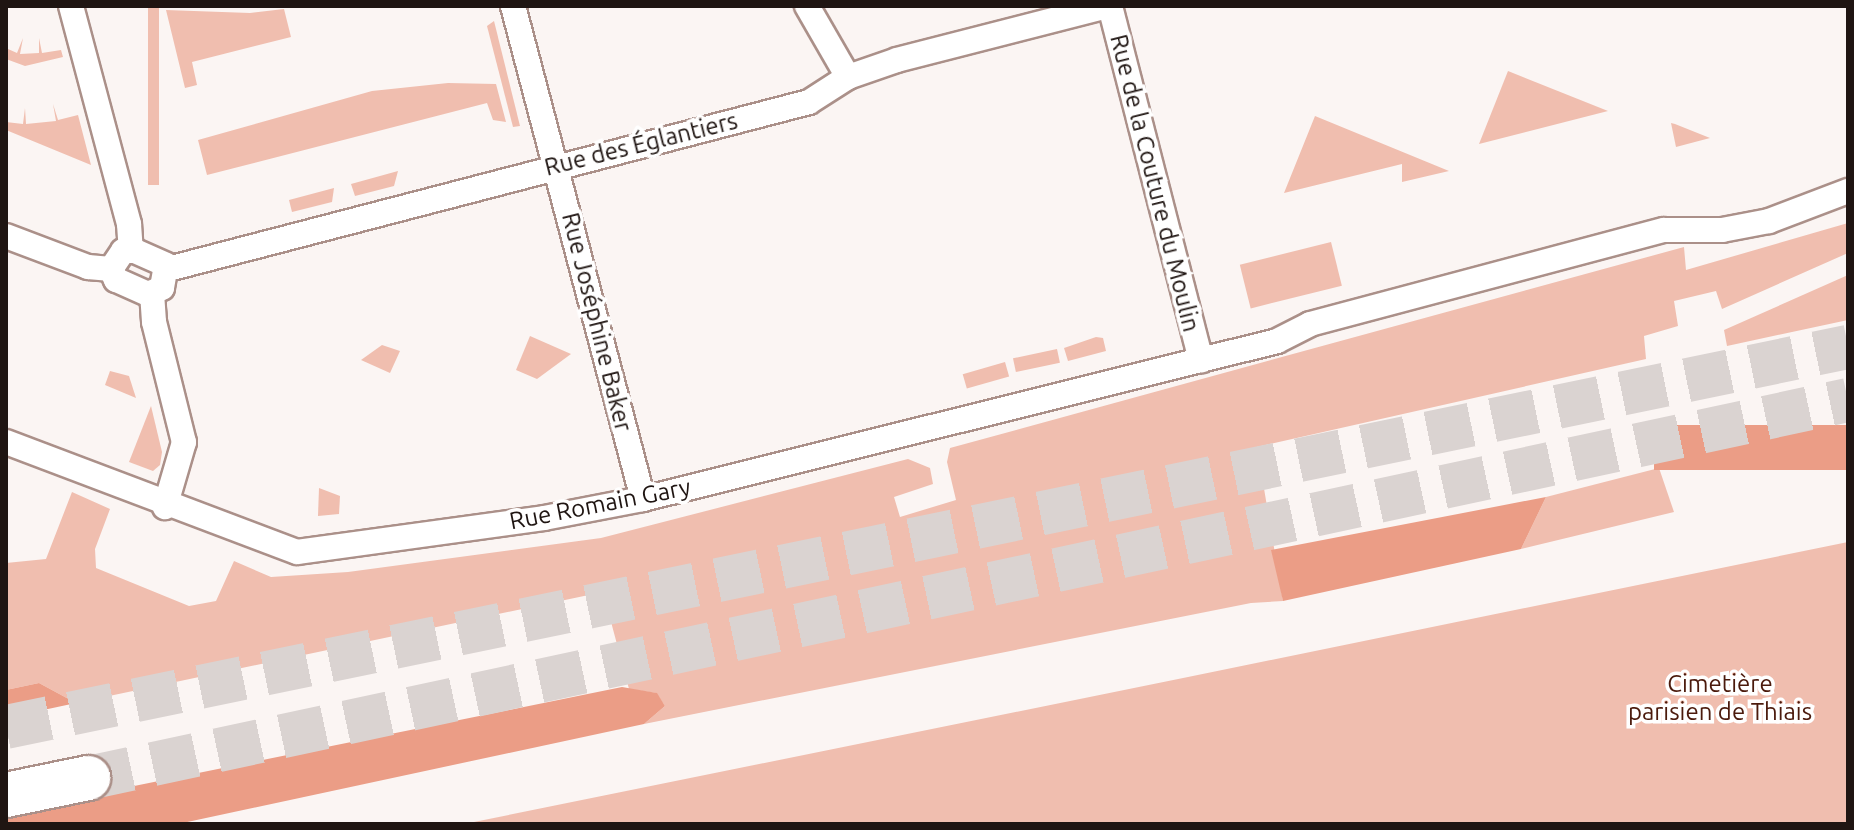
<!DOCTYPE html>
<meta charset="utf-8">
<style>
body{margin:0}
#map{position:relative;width:1854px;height:830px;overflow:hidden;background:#fbf5f3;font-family:Ubuntu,sans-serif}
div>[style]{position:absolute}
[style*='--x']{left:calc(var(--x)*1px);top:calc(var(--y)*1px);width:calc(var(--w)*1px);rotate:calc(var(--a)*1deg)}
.green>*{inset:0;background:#f0beaf;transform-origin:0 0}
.forest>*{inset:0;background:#eb9d86;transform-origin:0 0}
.motorway-tunnel>*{height:44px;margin-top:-22px;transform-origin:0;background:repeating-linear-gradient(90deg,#dad3d1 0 44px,transparent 0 66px)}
.roads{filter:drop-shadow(2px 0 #ab9089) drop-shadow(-2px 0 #ab9089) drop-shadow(0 2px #ab9089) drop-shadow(0 -2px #ab9089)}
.minor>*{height:24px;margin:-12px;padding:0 12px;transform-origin:12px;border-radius:12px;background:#fff}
.motorway>*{height:44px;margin:-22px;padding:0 22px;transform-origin:22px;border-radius:22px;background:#fff}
span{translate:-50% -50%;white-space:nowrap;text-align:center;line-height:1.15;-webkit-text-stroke:7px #fff;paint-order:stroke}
.street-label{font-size:24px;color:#1f1512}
.park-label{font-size:24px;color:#4b1a0c}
.frame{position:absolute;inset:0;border:8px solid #1f1512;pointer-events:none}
</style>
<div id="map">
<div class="green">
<div style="left:148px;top:6px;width:11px;height:179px"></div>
<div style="clip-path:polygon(284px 9px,291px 37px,192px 62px,197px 85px,185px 88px,166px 10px,250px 13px)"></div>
<div style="clip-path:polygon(494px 21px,520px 126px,513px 127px,487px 26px)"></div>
<div style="clip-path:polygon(23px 38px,20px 54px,39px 53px,39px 38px,42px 53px,61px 50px,63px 57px,25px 66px,6px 59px,8px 49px,17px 53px)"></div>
<div style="clip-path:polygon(1508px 71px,1608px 111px,1479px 144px)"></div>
<div style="clip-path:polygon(448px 83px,496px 84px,506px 122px,493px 120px,487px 103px,207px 175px,198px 140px,372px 91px)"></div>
<div style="clip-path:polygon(53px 104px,58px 120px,78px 115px,91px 165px,6px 130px,6px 122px,23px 124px,25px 108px,26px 124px,56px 121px)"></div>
<div style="clip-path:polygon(1315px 116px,1449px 171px,1402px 182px,1402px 164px,1284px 193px)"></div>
<div style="clip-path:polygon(1671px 123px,1675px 124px,1710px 138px,1676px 147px)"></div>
<div style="clip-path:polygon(398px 171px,394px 186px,355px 196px,351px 184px)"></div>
<div style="clip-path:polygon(334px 188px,332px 202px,292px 212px,289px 200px)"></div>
<div style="clip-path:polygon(1848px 223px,1848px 253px,1722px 309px,1716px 291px,1674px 301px,1678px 326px,1644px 336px,1646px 359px,1257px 447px,1283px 601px,1251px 603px,644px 724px,665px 706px,656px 693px,629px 689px,603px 592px,76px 703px,39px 683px,6px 690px,6px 563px,46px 559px,72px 492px,110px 509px,95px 549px,96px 568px,189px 606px,216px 601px,234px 561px,271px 577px,348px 572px,601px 538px,908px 459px,930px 468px,933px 484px,894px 497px,900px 517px,956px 500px,947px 462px,950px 448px,1684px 247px,1686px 270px)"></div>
<div style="left:1331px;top:242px;width:45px;height:94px;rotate:76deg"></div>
<div style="clip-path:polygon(1848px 275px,1848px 320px,1727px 346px,1724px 330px)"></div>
<div style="clip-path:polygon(530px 336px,571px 354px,537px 379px,516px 370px)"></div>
<div style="clip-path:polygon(1096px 337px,1103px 338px,1106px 351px,1068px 361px,1064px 348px)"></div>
<div style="clip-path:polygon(382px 345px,400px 351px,390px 373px,361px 360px)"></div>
<div style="left:1057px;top:349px;width:14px;height:45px;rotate:78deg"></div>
<div style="left:1005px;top:362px;width:15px;height:44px;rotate:74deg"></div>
<div style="clip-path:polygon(110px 371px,129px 376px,136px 398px,105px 385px)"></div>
<div style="clip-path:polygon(151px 406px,162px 452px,160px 465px,153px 471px,129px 462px)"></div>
<div style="clip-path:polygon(1659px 468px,1674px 512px,1521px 549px,1546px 497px)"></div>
<div style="clip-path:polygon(319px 488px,340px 496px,339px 514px,318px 516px)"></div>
<div style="clip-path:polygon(1848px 542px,1848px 824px,464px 824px,1188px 677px)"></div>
</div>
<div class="forest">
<div style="left:1848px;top:425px;width:45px;height:194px;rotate:90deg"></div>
<div style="clip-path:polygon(1546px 497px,1521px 549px,1283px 601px,1271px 550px)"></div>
<div style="clip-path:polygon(39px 683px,76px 703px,6px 718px,6px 690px)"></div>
<div style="clip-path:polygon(622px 687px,657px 693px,665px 706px,644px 724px,178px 824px,6px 824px,6px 812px)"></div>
</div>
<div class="motorway-tunnel">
<div style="--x:6;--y:727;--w:1881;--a:-11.66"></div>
<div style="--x:88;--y:778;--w:1800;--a:-12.12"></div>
</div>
<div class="roads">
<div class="minor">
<div style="--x:71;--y:6;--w:226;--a:75.1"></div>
<div style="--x:129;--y:224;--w:26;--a:86"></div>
<div style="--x:513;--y:6;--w:510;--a:75.23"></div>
<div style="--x:807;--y:6;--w:82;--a:60"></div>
<div style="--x:1110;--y:6;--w:366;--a:75.6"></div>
<div style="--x:6;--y:236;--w:88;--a:20.7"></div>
<div style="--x:88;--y:267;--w:23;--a:5"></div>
<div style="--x:123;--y:251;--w:12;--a:0"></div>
<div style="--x:135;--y:251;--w:34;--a:24"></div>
<div style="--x:166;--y:265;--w:23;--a:100"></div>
<div style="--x:162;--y:288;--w:15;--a:157"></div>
<div style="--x:148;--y:294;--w:35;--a:-156"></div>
<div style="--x:116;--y:280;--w:12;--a:-114"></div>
<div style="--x:111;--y:269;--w:22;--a:-56"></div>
<div style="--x:168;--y:269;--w:662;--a:-14.6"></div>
<div style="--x:809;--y:102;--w:46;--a:-32.7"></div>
<div style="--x:848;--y:77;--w:52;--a:-19.1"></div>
<div style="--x:897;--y:60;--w:218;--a:-14.4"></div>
<div style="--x:152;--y:293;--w:29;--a:86"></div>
<div style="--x:154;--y:322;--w:124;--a:76"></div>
<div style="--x:184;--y:442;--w:68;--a:106.3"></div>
<div style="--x:6;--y:442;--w:311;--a:20.7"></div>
<div style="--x:297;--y:552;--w:249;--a:-7.8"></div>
<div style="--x:544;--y:518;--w:101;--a:-10.9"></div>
<div style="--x:643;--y:499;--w:653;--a:-13.99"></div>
<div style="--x:1277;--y:341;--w:37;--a:-27"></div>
<div style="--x:1310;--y:324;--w:366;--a:-14.9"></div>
<div style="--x:1664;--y:230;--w:58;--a:0"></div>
<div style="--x:1722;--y:230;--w:48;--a:-10.8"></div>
<div style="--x:1769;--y:221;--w:85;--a:-20.8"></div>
</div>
<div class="motorway">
<div style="--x:6;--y:795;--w:84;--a:-11.7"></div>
</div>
</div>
<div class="street-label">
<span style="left:641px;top:144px;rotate:-14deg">Rue des Églantiers</span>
<span style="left:1155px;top:183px;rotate:76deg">Rue de la Couture du Moulin</span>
<span style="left:597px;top:322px;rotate:76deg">Rue Joséphine Baker</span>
<span style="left:600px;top:504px;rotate:-11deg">Rue Romain Gary</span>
</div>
<div class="park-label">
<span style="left:1720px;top:698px">Cimetière<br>parisien de Thiais</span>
</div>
<div class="frame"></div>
</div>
